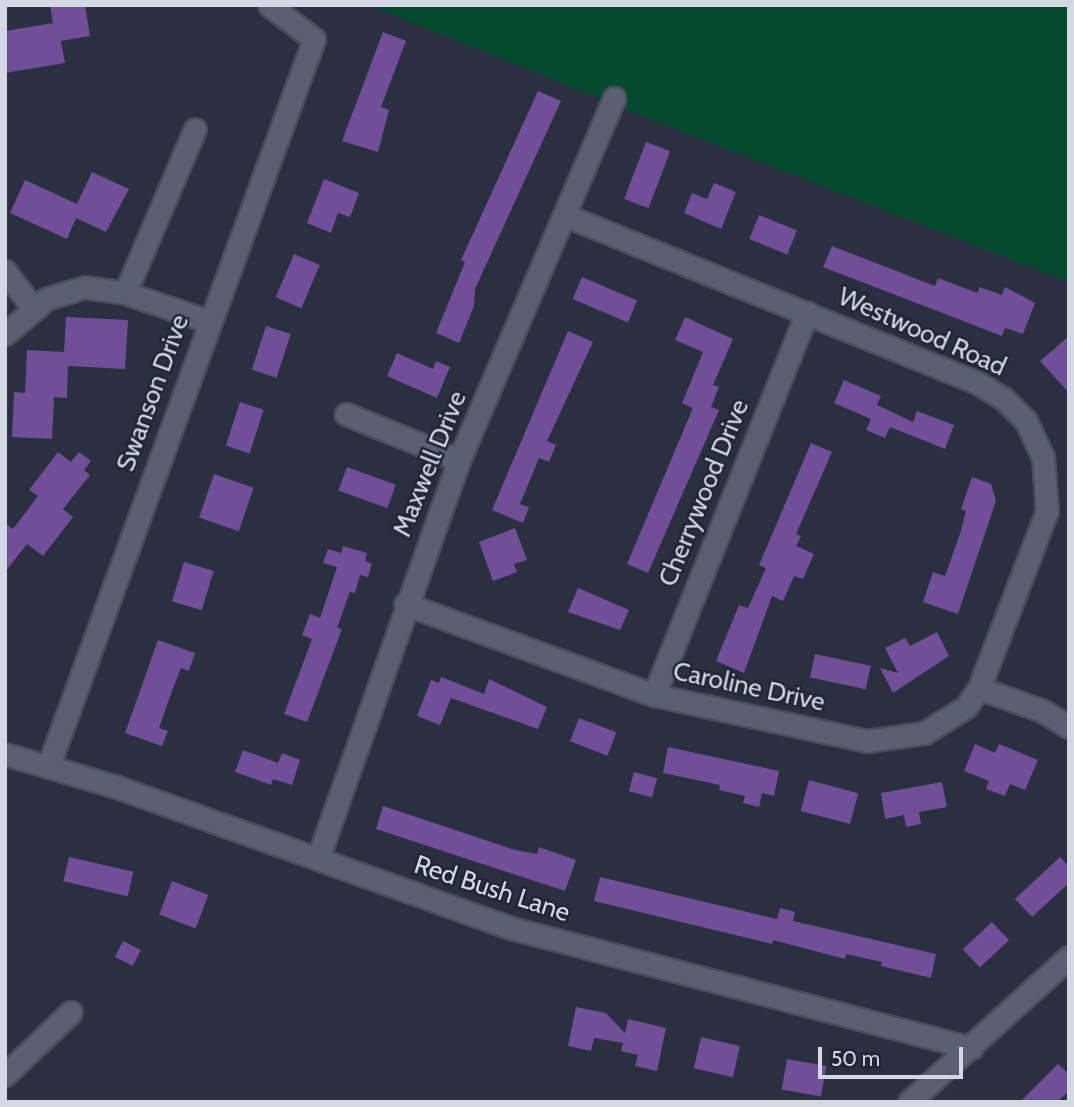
<!DOCTYPE html>
<style>
body{margin:0}
#map{position:relative;width:1074px;height:1107px;overflow:hidden;background:#2a3040;font-family:Cabin,sans-serif}
div>[style]{position:absolute}
[style*='--x']{left:calc(var(--x)*1px);top:calc(var(--y)*1px);width:calc(var(--w)*1px);rotate:calc(var(--a)*1deg)}
.green>*{inset:0;background:#034a2f}
.building>*{inset:0;background:#704e98;transform-origin:0 0}
.roads{filter:drop-shadow(2px 0 #494e5b) drop-shadow(-2px 0 #494e5b) drop-shadow(0 2px #494e5b) drop-shadow(0 -2px #494e5b)}
.minor>*{height:21px;margin:-10.5px;padding:0 10.5px;transform-origin:10.5px;border-radius:10.5px;background:#5a6072}
span{translate:-50% -50%;white-space:nowrap;text-align:center;line-height:1.15;-webkit-text-stroke:5px #202635;paint-order:stroke}
.street-label{font-size:26px;color:#d4d8e3}
.frame{position:absolute;inset:0;border:7px solid #d4d8e3;pointer-events:none}
.scale{position:absolute;left:818px;top:1047px;width:145px;height:32px;box-sizing:border-box;border:4px solid #d4d8e3;border-top:0;padding-left:9px;font-size:21px;line-height:24px;white-space:nowrap;color:#d4d8e3;-webkit-text-stroke:5px #202635;paint-order:stroke}
</style>
<div id="map">
<div class="green">
<div style="clip-path:polygon(369px 5px,1069px 5px,1069px 282px,673px 128px)"></div>
</div>
<div class="building">
<div style="clip-path:polygon(50px 5px,85px 5px,90px 36px,61px 41px,65px 63px,5px 73px,5px 31px,53px 23px)"></div>
<div style="clip-path:polygon(383px 32px,406px 41px,381px 107px,389px 110px,378px 152px,342px 141px)"></div>
<div style="clip-path:polygon(538px 91px,561px 101px,475px 289px,474px 306px,459px 343px,436px 333px,465px 262px,461px 260px)"></div>
<div style="left:646px;top:142px;width:26px;height:61px;rotate:21deg"></div>
<div style="clip-path:polygon(92px 172px,129px 189px,106px 232px,76px 218px,67px 239px,10px 213px,25px 180px,77px 204px)"></div>
<div style="clip-path:polygon(324px 179px,359px 193px,350px 217px,338px 213px,331px 233px,307px 223px)"></div>
<div style="clip-path:polygon(714px 183px,736px 192px,721px 229px,684px 213px,692px 193px,707px 199px)"></div>
<div style="left:759px;top:215px;width:41px;height:26px;rotate:22deg"></div>
<div style="clip-path:polygon(832px 246px,935px 286px,938px 278px,977px 293px,980px 287px,1002px 295px,1005px 287px,1035px 303px,1023px 334px,1005px 328px,1002px 336px,823px 267px)"></div>
<div style="left:294px;top:254px;width:28px;height:47px;rotate:23deg"></div>
<div style="left:582px;top:277px;width:60px;height:24px;rotate:23deg"></div>
<div style="clip-path:polygon(66px 317px,128px 320px,125px 369px,68px 366px,67px 398px,54px 397px,52px 439px,12px 437px,14px 392px,25px 393px,27px 350px,64px 352px)"></div>
<div style="clip-path:polygon(685px 317px,733px 339px,713px 385px,719px 387px,711px 407px,719px 410px,648px 573px,627px 564px,693px 408px,682px 403px,703px 352px,675px 340px)"></div>
<div style="left:266px;top:326px;width:26px;height:46px;rotate:18deg"></div>
<div style="clip-path:polygon(568px 331px,593px 342px,547px 441px,556px 445px,549px 462px,539px 458px,520px 504px,529px 507px,523px 523px,492px 510px)"></div>
<div style="clip-path:polygon(1069px 336px,1069px 393px,1040px 361px)"></div>
<div style="clip-path:polygon(397px 353px,433px 369px,436px 361px,450px 367px,437px 398px,387px 376px)"></div>
<div style="clip-path:polygon(844px 380px,881px 396px,877px 405px,913px 422px,917px 411px,954px 425px,945px 449px,890px 427px,885px 438px,866px 430px,871px 419px,834px 403px)"></div>
<div style="left:240px;top:402px;width:25px;height:46px;rotate:18deg"></div>
<div style="clip-path:polygon(811px 443px,832px 452px,796px 534px,801px 536px,796px 546px,814px 554px,803px 579px,794px 576px,783px 601px,772px 596px,744px 673px,716px 661px,739px 605px,748px 608px,766px 568px,759px 565px)"></div>
<div style="clip-path:polygon(58px 452px,71px 462px,79px 452px,91px 461px,84px 470px,90px 475px,63px 509px,73px 517px,43px 556px,27px 544px,5px 572px,5px 523px,13px 529px,38px 496px,29px 490px)"></div>
<div style="left:347px;top:467px;width:52px;height:25px;rotate:20deg"></div>
<div style="left:214px;top:474px;width:42px;height:46px;rotate:19deg"></div>
<div style="clip-path:polygon(972px 477px,991px 484px,996px 501px,958px 614px,923px 602px,933px 572px,945px 576px,961px 531px,966px 511px,961px 509px)"></div>
<div style="clip-path:polygon(515px 528px,527px 560px,514px 564px,517px 572px,493px 581px,479px 542px)"></div>
<div style="clip-path:polygon(343px 546px,367px 553px,365px 561px,372px 564px,368px 577px,360px 575px,355px 593px,350px 592px,337px 628px,342px 629px,307px 722px,284px 714px,312px 639px,302px 635px,310px 614px,320px 618px,337px 567px,323px 563px,328px 549px,341px 553px)"></div>
<div style="left:184px;top:562px;width:31px;height:41px;rotate:17deg"></div>
<div style="clip-path:polygon(578px 588px,629px 610px,620px 630px,568px 612px)"></div>
<div style="clip-path:polygon(937px 632px,949px 656px,893px 693px,880px 668px,898px 673px,885px 648px,905px 638px,910px 646px)"></div>
<div style="clip-path:polygon(158px 640px,195px 653px,189px 671px,181px 668px,173px 688px,159px 728px,168px 731px,162px 746px,125px 733px)"></div>
<div style="left:815px;top:654px;width:57px;height:24px;rotate:12deg"></div>
<div style="clip-path:polygon(441px 677px,484px 694px,489px 679px,547px 707px,538px 729px,451px 698px,440px 725px,417px 716px,431px 680px,439px 683px)"></div>
<div style="left:579px;top:718px;width:40px;height:25px;rotate:21deg"></div>
<div style="clip-path:polygon(975px 744px,995px 753px,999px 744px,1038px 760px,1025px 790px,1010px 784px,1005px 796px,986px 789px,989px 781px,964px 771px)"></div>
<div style="clip-path:polygon(668px 747px,779px 771px,774px 796px,762px 793px,759px 807px,743px 803px,745px 796px,719px 790px,720px 785px,663px 773px)"></div>
<div style="clip-path:polygon(243px 750px,278px 763px,282px 753px,300px 760px,292px 785px,273px 779px,271px 785px,235px 772px)"></div>
<div style="left:634px;top:772px;width:24px;height:20px;rotate:15deg"></div>
<div style="left:809px;top:780px;width:51px;height:32px;rotate:15deg"></div>
<div style="clip-path:polygon(942px 782px,947px 807px,919px 812px,921px 824px,906px 827px,904px 815px,885px 819px,881px 793px)"></div>
<div style="clip-path:polygon(383px 806px,515px 850px,537px 854px,539px 847px,576px 860px,565px 891px,376px 829px)"></div>
<div style="left:69px;top:857px;width:66px;height:25px;rotate:13deg"></div>
<div style="clip-path:polygon(1060px 857px,1069px 867px,1069px 883px,1032px 917px,1015px 899px)"></div>
<div style="clip-path:polygon(600px 877px,777px 919px,780px 908px,795px 912px,793px 921px,936px 954px,931px 978px,881px 966px,882px 962px,846px 954px,845px 959px,773px 940px,772px 944px,594px 901px)"></div>
<div style="left:172px;top:881px;width:39px;height:36px;rotate:21deg"></div>
<div style="left:992px;top:922px;width:25px;height:40px;rotate:47deg"></div>
<div style="left:123px;top:941px;width:20px;height:18px;rotate:27deg"></div>
<div style="clip-path:polygon(576px 1007px,606px 1013px,625px 1033px,628px 1019px,666px 1028px,657px 1071px,635px 1066px,638px 1055px,621px 1051px,623px 1043px,594px 1038px,591px 1051px,568px 1046px)"></div>
<div style="left:701px;top:1037px;width:40px;height:32px;rotate:13deg"></div>
<div style="left:787px;top:1059px;width:40px;height:31px;rotate:10deg"></div>
<div style="clip-path:polygon(1058px 1064px,1069px 1074px,1069px 1091px,1057px 1102px,1020px 1102px)"></div>
</div>
<div class="roads">
<div class="minor">
<div style="--x:564;--y:215;--w:445;--a:22.1"></div>
<div style="--x:976;--y:382;--w:31;--a:31"></div>
<div style="--x:1003;--y:398;--w:33;--a:45"></div>
<div style="--x:1026;--y:421;--w:40;--a:65"></div>
<div style="--x:1043;--y:457;--w:54;--a:85.8"></div>
<div style="--x:1047;--y:511;--w:190;--a:111"></div>
<div style="--x:5;--y:271;--w:46;--a:52.9"></div>
<div style="--x:125;--y:293;--w:178;--a:-66.9"></div>
<div style="--x:5;--y:334;--w:54;--a:-40.5"></div>
<div style="--x:46;--y:299;--w:41;--a:-17.1"></div>
<div style="--x:85;--y:287;--w:40;--a:8.5"></div>
<div style="--x:125;--y:293;--w:88;--a:18.6"></div>
<div style="--x:346;--y:414;--w:122;--a:22.2"></div>
<div style="--x:405;--y:604;--w:265;--a:20.1"></div>
<div style="--x:654;--y:695;--w:218;--a:12.2"></div>
<div style="--x:867;--y:741;--w:58;--a:-8"></div>
<div style="--x:924;--y:733;--w:49;--a:-31.8"></div>
<div style="--x:966;--y:707;--w:23;--a:-56"></div>
<div style="--x:979;--y:688;--w:68;--a:19.8"></div>
<div style="--x:1043;--y:711;--w:31;--a:32"></div>
<div style="--x:654;--y:695;--w:412;--a:-68.2"></div>
<div style="--x:5;--y:754;--w:114;--a:16.4"></div>
<div style="--x:114;--y:786;--w:418;--a:19.7"></div>
<div style="--x:507;--y:927;--w:480;--a:14.6"></div>
<div style="--x:48;--y:767;--w:775;--a:-69.93"></div>
<div style="--x:314;--y:39;--w:56;--a:-142.9"></div>
<div style="--x:318;--y:858;--w:422;--a:-70.5"></div>
<div style="--x:459;--y:460;--w:394;--a:-66.8"></div>
<div style="--x:5;--y:1075;--w:91;--a:-43.7"></div>
<div style="--x:909;--y:1102;--w:216;--a:-42.2"></div>
</div>
</div>
<div class="street-label">
<span style="left:922px;top:332px;rotate:24deg">Westwood Road</span>
<span style="left:153px;top:393px;rotate:-70deg">Swanson Drive</span>
<span style="left:430px;top:464px;rotate:-68deg">Maxwell Drive</span>
<span style="left:704px;top:493px;rotate:-68deg">Cherrywood Drive</span>
<span style="left:749px;top:687px;rotate:12deg">Caroline Drive</span>
<span style="left:492px;top:889px;rotate:18deg">Red Bush Lane</span>
</div>
<div class="frame"></div>
<div class="scale">50 m</div>
</div>
